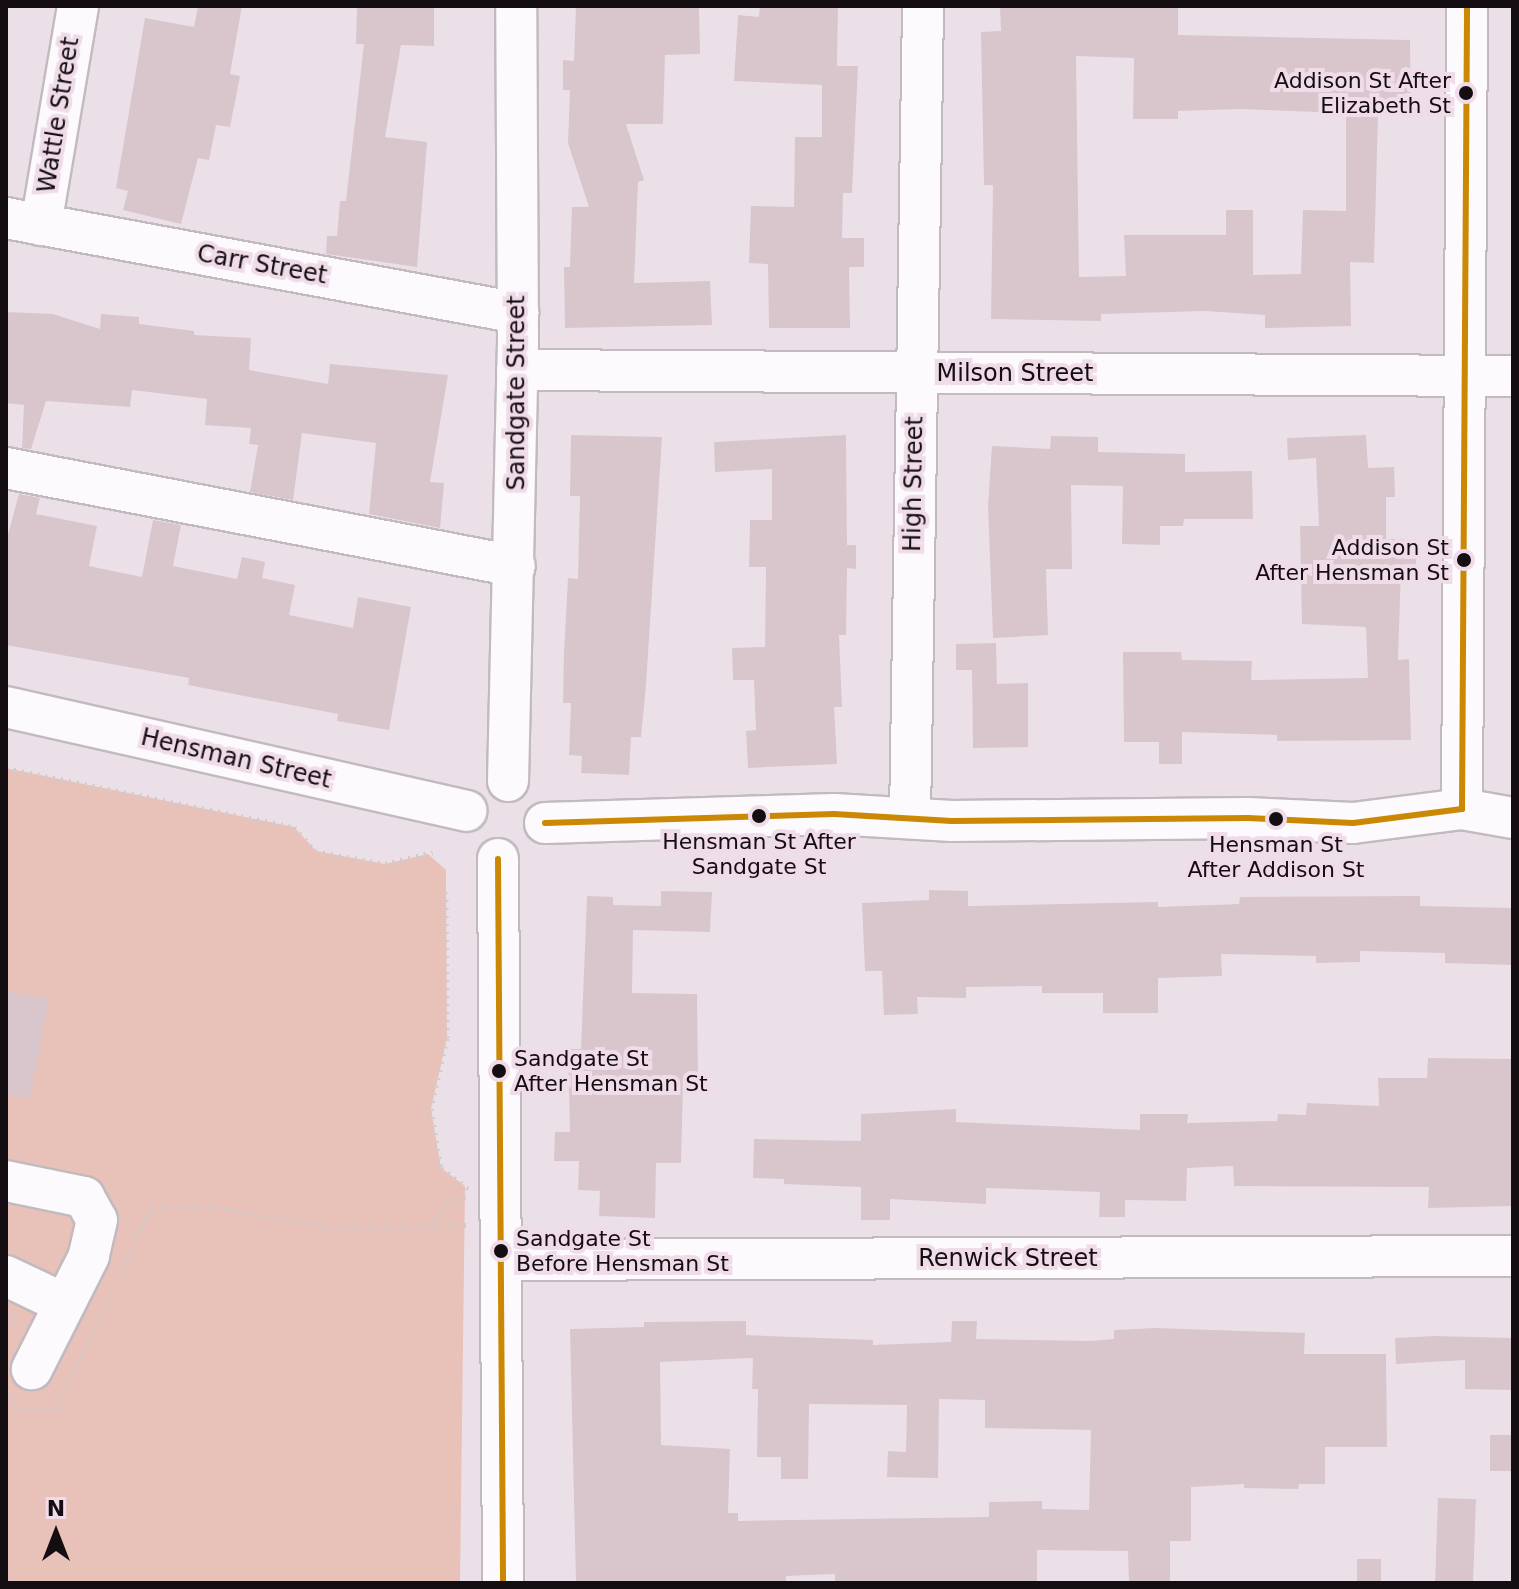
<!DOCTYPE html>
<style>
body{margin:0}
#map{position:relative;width:1519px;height:1589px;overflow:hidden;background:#ece0e8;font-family:"DejaVu Sans",sans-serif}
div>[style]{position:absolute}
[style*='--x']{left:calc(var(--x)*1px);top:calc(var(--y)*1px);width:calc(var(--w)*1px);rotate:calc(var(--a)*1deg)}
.green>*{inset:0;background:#e8c1b9}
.building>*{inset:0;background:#d9c6cc;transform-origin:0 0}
.path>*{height:5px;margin-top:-2.5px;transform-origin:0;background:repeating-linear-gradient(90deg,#d0ccce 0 2px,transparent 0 8px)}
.roads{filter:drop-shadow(2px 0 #c2babf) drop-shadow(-2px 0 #c2babf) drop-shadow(0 2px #c2babf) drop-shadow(0 -2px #c2babf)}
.minor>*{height:40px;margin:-20px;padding:0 20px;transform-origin:20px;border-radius:20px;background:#fcfafc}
.bus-1>*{height:6px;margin:-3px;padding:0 3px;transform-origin:3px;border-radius:3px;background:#ca8804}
.dots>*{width:22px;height:22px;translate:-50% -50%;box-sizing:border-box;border:4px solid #f0dce9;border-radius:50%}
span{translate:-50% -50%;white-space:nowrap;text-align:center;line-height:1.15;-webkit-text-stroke:8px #f0dce9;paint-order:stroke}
.bus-label{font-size:22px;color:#140e12}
.right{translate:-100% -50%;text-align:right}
.left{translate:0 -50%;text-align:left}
.street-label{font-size:24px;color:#140e12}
.frame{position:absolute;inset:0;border:8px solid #140e12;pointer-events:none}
.north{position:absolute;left:16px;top:1493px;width:80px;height:80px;-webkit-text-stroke:6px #f0dce9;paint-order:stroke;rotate:0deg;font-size:22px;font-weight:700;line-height:32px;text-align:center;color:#140e12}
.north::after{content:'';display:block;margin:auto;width:28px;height:36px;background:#140e12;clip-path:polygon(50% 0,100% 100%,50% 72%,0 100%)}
</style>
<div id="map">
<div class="green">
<div style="clip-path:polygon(6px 768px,294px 827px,316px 851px,385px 864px,428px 854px,446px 870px,447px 1038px,431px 1109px,441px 1168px,465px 1186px,460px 1583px,6px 1583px)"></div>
</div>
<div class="building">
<div style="clip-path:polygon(198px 6px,242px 6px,230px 74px,240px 76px,230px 127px,216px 125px,209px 160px,198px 158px,181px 224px,123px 210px,128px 191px,116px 188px,145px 18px,194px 27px)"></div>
<div style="clip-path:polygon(357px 6px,434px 6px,434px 46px,401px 45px,385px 137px,427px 142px,417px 267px,326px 254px,327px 236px,337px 236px,340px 201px,346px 201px,364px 44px,356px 44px)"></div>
<div style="clip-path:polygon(576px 6px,699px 6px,700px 54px,665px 55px,663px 124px,626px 124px,644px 180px,638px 182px,634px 283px,710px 281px,712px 325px,565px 328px,564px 267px,570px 267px,572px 207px,589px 207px,568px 143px,570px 90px,563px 90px,563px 60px,574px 61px)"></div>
<div style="clip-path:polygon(760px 6px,838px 6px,837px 66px,858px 66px,852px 193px,843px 193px,842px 238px,864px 238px,864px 267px,849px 267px,850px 328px,769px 328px,768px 264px,749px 263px,751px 206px,794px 207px,795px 137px,822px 137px,822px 85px,734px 81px,738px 15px,759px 17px)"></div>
<div style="clip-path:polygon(evenodd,1000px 6px,1178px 7px,1178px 35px,1410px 40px,1411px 114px,1378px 114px,1374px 263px,1350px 262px,1351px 326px,1265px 328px,1265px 315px,1205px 311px,1101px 314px,1101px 321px,991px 319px,993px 185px,984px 185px,981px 32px,1001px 31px,1000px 6px,1076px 56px,1134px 58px,1133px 119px,1178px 119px,1178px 111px,1240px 109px,1346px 113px,1346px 211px,1303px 210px,1301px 274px,1253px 275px,1253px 210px,1226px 210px,1226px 235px,1124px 235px,1126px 276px,1079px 277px,1076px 56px)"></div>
<div style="clip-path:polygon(6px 312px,53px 314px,100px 329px,101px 314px,139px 317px,139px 324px,194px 331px,194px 335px,251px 338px,249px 370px,328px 384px,330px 364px,448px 375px,430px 482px,444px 483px,440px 528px,369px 514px,376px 443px,302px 433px,293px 500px,250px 492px,258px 445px,249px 444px,251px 428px,205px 425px,207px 399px,132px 390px,130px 407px,46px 401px,31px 449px,22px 448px,24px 405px,6px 403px)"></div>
<div style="clip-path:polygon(571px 435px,662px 437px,646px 685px,641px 737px,631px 737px,629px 775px,581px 773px,582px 756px,569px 755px,571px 703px,563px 703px,564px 652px,568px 578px,578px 579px,580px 496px,570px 496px)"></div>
<div style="clip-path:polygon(846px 435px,847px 545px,856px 545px,856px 569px,847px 568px,846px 635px,839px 635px,842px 707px,834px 707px,837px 764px,748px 768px,746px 731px,756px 730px,754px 680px,733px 680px,732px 648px,765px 647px,766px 567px,749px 567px,750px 520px,772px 520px,772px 469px,715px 472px,714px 442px)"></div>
<div style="clip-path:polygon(1366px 435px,1368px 468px,1394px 467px,1395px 497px,1386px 497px,1386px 539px,1416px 539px,1416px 567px,1401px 567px,1398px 660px,1409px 659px,1411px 740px,1277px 741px,1277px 735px,1182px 732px,1182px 764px,1159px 764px,1159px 742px,1124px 742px,1123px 652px,1181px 652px,1182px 660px,1252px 661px,1251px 680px,1368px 678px,1366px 627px,1302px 624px,1300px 526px,1319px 526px,1316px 458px,1288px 460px,1287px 438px)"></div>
<div style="clip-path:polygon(1051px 436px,1098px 437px,1098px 452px,1185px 454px,1185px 472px,1252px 471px,1253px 519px,1184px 519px,1183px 526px,1160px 526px,1160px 545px,1122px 544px,1123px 486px,1071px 485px,1072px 569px,1046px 569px,1048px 635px,993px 638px,988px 506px,992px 446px,1050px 449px)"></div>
<div style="clip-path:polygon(19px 494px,40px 498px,36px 514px,97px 526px,89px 566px,142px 577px,153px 520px,181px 525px,173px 566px,237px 579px,242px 557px,265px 562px,262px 578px,295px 585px,289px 615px,353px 628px,358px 597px,411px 607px,389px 730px,337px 721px,338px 714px,188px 685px,189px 678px,6px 645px,6px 542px)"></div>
<div style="clip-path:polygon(996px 643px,997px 684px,1028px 683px,1028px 747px,973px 748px,972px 670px,956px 670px,956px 644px)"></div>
<div style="clip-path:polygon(929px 890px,968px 891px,968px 906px,1158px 902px,1158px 907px,1239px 904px,1240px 897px,1420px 896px,1420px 906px,1513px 908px,1513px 965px,1445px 963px,1445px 953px,1360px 951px,1360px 962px,1316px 963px,1316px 956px,1221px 954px,1222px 976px,1158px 978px,1158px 1013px,1103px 1013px,1103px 993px,1042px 993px,1042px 986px,966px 987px,966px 998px,917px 997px,918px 1014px,884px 1015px,882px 971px,865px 971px,862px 903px,929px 900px)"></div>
<div style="clip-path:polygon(661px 891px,712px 892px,710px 932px,633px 930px,632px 993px,697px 994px,698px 1083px,683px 1083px,681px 1163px,656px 1163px,655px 1218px,599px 1216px,600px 1191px,578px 1190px,579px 1161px,554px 1161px,555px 1132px,570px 1132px,568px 1049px,581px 1049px,587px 896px,613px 897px,613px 905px,661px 906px)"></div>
<div style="clip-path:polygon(6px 991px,49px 999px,30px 1098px,6px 1094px)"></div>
<div style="clip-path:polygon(1428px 1058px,1513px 1059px,1513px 1206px,1428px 1208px,1429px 1187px,1234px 1186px,1233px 1166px,1187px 1168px,1186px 1201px,1125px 1200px,1125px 1217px,1099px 1217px,1100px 1192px,986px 1188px,986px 1204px,890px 1199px,890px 1220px,861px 1220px,861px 1187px,784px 1184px,784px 1179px,753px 1178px,754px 1139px,861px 1141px,861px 1114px,956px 1109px,956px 1122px,1140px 1130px,1140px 1114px,1188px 1114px,1187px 1123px,1277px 1121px,1278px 1114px,1306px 1115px,1307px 1103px,1379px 1106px,1378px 1078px,1427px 1078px)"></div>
<div style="clip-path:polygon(evenodd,746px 1321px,746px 1335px,873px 1340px,873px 1345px,951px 1342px,952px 1321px,977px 1321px,976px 1339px,1091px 1341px,1114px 1339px,1114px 1330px,1155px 1328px,1305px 1333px,1304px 1354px,1386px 1354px,1387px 1447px,1325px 1447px,1325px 1484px,1299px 1484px,1298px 1489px,1244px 1488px,1244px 1484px,1191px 1487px,1191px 1541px,1170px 1541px,1170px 1583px,1129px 1583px,1128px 1551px,1037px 1550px,1037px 1583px,835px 1583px,835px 1574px,786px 1576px,786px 1583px,576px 1583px,570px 1329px,644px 1327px,644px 1322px,746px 1321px,753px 1358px,752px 1389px,758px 1389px,757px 1457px,781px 1457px,781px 1479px,808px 1479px,809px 1404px,907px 1405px,906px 1452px,888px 1451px,887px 1477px,938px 1478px,939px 1399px,985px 1400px,985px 1428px,1091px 1430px,1089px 1510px,1042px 1509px,1042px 1501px,989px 1502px,989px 1517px,738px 1521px,738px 1513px,728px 1513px,730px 1449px,661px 1445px,660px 1362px,753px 1358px)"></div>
<div style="clip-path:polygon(1434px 1336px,1513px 1338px,1513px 1390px,1465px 1389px,1465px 1360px,1396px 1364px,1395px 1338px)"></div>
<div style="left:1490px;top:1435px;width:23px;height:36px"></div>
<div style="left:1438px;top:1498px;width:38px;height:85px;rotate:2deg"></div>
<div style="left:1381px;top:1559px;width:24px;height:24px;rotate:90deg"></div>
</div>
<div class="path">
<div style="--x:6;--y:768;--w:294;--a:11.6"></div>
<div style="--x:294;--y:827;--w:32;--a:49"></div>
<div style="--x:315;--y:851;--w:71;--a:10.5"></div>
<div style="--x:385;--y:864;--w:49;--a:-14"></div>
<div style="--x:446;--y:892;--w:146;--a:89.6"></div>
<div style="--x:447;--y:1038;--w:73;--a:102.7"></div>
<div style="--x:431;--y:1109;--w:60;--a:80.4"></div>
<div style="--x:441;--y:1168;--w:34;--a:37"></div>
<div style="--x:430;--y:1225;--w:30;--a:-53"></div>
<div style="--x:448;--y:1201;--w:20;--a:-15"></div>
<div style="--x:121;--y:1271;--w:72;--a:-64.5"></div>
<div style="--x:152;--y:1206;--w:75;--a:2.3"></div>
<div style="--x:227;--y:1209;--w:103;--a:10.1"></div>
<div style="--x:328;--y:1227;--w:140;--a:-0.8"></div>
<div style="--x:6;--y:1329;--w:18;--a:-63"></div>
<div style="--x:8;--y:1391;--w:19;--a:69"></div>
<div style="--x:15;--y:1409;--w:42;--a:-1.4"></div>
<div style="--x:57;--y:1408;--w:137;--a:-64.9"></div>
</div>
<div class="roads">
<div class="minor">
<div style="--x:6;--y:218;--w:521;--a:10.51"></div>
<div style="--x:41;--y:225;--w:222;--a:-80.4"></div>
<div style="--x:517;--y:370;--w:996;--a:0.35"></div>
<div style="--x:6;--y:468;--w:518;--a:10.9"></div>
<div style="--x:6;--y:707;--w:472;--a:12.7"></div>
<div style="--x:508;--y:781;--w:440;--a:-88.7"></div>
<div style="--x:518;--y:341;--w:335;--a:-90.3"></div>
<div style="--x:1462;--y:809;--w:803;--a:-89.64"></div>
<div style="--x:910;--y:818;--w:812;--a:-89.08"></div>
<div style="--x:545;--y:823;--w:289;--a:-1.8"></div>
<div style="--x:834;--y:814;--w:118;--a:3.4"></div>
<div style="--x:952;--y:821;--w:296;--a:-0.6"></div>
<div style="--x:1248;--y:818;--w:105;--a:2.7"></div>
<div style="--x:1353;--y:823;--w:110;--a:-7.3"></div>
<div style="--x:1462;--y:809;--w:52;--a:10"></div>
<div style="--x:498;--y:859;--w:724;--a:89.6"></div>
<div style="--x:6;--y:1181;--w:80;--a:11.6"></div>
<div style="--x:84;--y:1197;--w:26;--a:61"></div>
<div style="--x:97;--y:1220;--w:37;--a:103"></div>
<div style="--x:89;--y:1256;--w:127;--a:116.8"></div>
<div style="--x:503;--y:1260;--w:1010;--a:-0.23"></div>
<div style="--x:6;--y:1276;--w:65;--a:25.4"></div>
</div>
</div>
<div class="bus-1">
<div style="--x:1462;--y:809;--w:803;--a:-89.64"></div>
<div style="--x:545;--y:823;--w:289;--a:-1.8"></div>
<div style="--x:834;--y:814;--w:118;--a:3.4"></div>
<div style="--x:952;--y:821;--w:296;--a:-0.6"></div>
<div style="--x:1248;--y:818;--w:105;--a:2.7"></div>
<div style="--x:1353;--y:823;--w:110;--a:-7.3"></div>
<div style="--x:498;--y:859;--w:724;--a:89.6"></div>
</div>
<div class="dots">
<div style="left:1466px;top:93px;background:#140e12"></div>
<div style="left:1464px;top:560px;background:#140e12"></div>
<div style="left:759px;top:816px;background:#140e12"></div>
<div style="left:1276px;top:819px;background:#140e12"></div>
<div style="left:499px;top:1071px;background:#140e12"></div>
<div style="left:501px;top:1251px;background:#140e12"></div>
</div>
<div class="bus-label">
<span class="right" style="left:1451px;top:93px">Addison St After<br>Elizabeth St</span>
<span class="right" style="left:1449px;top:560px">Addison St<br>After Hensman St</span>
<span style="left:759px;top:854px">Hensman St After<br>Sandgate St</span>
<span style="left:1276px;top:857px">Hensman St<br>After Addison St</span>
<span class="left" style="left:514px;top:1071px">Sandgate St<br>After Hensman St</span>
<span class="left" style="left:516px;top:1251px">Sandgate St<br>Before Hensman St</span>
</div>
<div class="street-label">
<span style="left:59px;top:115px;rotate:-81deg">Wattle Street</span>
<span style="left:262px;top:265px;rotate:10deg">Carr Street</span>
<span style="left:1015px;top:374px">Milson Street</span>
<span style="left:517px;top:393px;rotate:-90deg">Sandgate Street</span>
<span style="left:914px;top:484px;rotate:-89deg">High Street</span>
<span style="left:236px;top:759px;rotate:13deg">Hensman Street</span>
<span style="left:1008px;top:1259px">Renwick Street</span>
</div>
<div class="frame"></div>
<div class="north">N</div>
</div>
